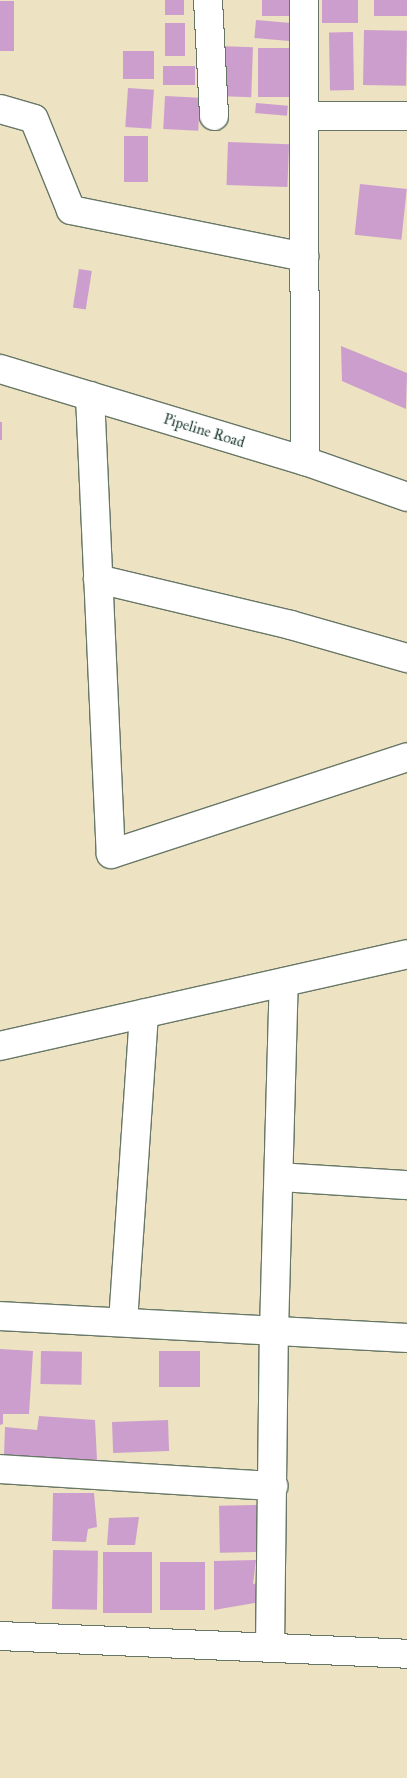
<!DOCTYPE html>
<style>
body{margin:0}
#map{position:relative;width:407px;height:1778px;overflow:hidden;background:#ede2c2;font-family:"IM FELL Great Primer",serif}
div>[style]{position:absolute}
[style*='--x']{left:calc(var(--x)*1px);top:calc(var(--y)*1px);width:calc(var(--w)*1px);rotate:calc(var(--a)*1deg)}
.building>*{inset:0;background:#cc9ecd;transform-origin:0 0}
.roads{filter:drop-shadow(1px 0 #677766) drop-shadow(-1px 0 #677766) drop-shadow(0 1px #677766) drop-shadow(0 -1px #677766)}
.minor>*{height:28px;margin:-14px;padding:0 14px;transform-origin:14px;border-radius:14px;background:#fff}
.major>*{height:28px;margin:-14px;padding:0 14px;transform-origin:14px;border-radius:14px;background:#fff}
span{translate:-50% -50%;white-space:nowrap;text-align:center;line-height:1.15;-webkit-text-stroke:4.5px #fff;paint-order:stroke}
.street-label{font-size:15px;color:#1f3d34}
</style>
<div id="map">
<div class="building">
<div style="left:165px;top:0;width:19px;height:15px"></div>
<div style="left:262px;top:0;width:31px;height:16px"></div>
<div style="left:322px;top:0;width:36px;height:23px"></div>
<div style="left:374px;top:0;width:33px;height:16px"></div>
<div style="left:0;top:1px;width:14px;height:50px"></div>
<div style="left:256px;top:20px;width:35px;height:18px;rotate:5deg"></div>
<div style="left:165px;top:23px;width:20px;height:33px"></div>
<div style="left:364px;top:30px;width:43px;height:55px;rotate:1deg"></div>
<div style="left:353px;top:32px;width:58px;height:24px;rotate:89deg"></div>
<div style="left:219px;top:46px;width:34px;height:50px;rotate:2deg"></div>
<div style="left:258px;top:48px;width:32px;height:49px"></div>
<div style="left:123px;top:51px;width:31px;height:28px"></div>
<div style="left:163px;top:66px;width:32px;height:19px"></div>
<div style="left:128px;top:88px;width:26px;height:39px;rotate:4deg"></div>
<div style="left:165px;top:96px;width:35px;height:33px;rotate:3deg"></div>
<div style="left:256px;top:103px;width:32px;height:10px;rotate:5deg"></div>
<div style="left:124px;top:136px;width:24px;height:46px"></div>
<div style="left:228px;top:142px;width:61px;height:43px;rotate:2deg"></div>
<div style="left:360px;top:184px;width:47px;height:51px;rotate:6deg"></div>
<div style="left:79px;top:269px;width:13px;height:39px;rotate:9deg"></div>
<div style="clip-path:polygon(341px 346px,407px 373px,406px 409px,342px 381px)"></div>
<div style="left:0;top:422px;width:2px;height:18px"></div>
<div style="clip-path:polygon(0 1349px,33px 1351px,29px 1414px,3px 1414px,3px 1424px,0 1425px)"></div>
<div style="left:41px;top:1351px;width:41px;height:33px;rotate:1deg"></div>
<div style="left:159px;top:1351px;width:41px;height:36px"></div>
<div style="clip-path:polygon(39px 1416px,95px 1420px,97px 1460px,4px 1455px,5px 1427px,37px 1430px)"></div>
<div style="left:168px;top:1420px;width:31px;height:56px;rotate:88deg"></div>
<div style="clip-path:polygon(53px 1493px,94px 1493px,97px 1527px,88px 1529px,86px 1542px,52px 1541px)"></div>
<div style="left:259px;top:1505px;width:47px;height:40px;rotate:89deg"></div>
<div style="clip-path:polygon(139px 1517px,135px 1545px,107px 1545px,109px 1518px)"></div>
<div style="left:53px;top:1550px;width:45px;height:59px;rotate:1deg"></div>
<div style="left:103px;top:1552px;width:49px;height:61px"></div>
<div style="clip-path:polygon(256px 1560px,253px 1584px,266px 1582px,266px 1601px,214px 1610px,214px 1561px)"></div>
<div style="left:160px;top:1562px;width:45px;height:48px"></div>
</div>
<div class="roads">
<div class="minor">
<div style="--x:208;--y:0;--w:116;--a:87"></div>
<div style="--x:304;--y:0;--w:461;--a:89.9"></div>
<div style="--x:0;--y:109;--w:35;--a:16"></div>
<div style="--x:34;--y:119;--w:98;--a:67.9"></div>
<div style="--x:71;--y:210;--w:238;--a:11.4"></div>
<div style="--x:304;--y:116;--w:103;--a:0"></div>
<div style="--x:90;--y:396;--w:458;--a:87.4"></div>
<div style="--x:111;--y:854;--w:311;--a:-18.1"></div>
<div style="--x:98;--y:579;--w:198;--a:13.4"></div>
<div style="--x:291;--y:625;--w:121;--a:15.9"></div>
<div style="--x:0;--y:1046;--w:417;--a:-12.7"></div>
<div style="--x:279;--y:1177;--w:128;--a:3.6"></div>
<div style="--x:0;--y:1316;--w:408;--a:3.1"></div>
<div style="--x:123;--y:1322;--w:309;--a:-86.1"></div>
<div style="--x:0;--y:1469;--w:274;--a:3.6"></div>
<div style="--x:0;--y:1636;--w:407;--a:2.5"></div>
<div style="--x:270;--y:1648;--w:317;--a:-89.3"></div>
<div style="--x:274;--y:1331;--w:349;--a:-88.4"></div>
</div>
<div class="major">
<div style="--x:0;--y:369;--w:319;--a:16.8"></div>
<div style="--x:305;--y:461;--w:108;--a:19.4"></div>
</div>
</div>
<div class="street-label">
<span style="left:204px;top:431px;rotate:17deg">Pipeline Road</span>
</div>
</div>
